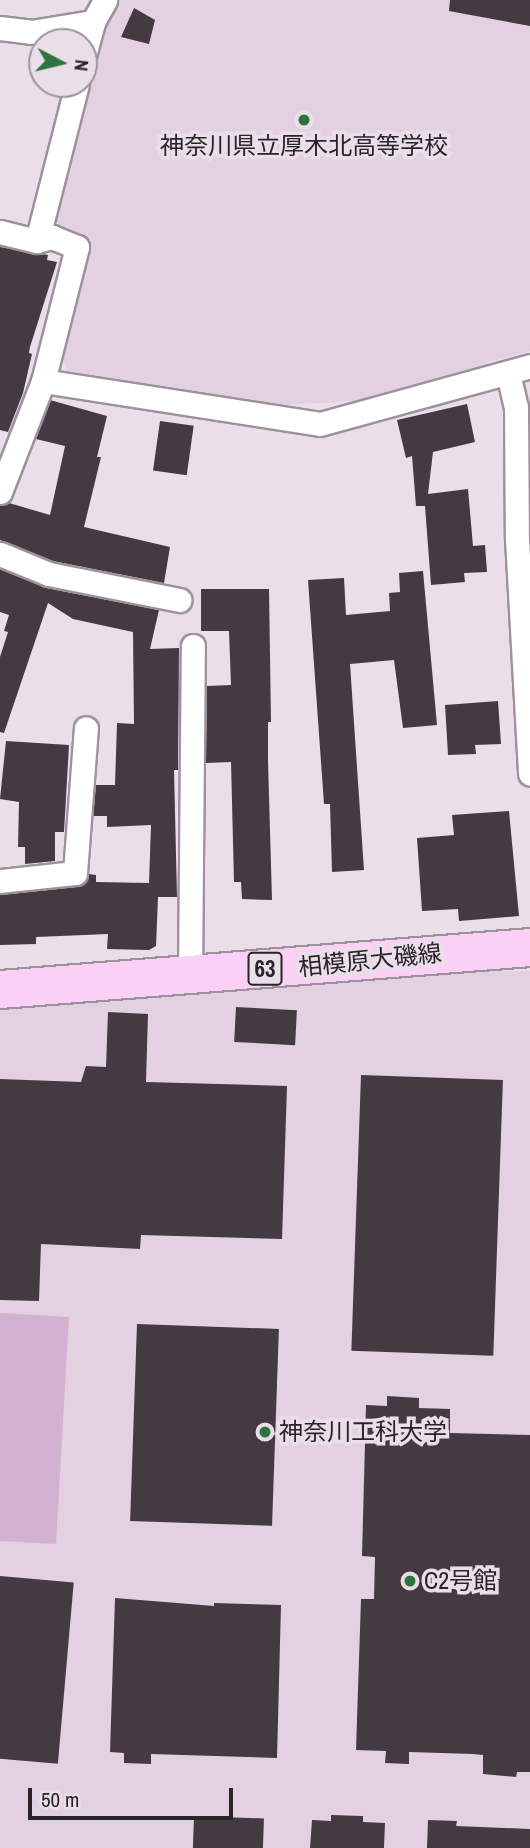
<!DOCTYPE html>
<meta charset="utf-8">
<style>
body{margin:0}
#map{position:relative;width:530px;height:1848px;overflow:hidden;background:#eadee9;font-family:"Archivo Narrow","Noto Sans JP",sans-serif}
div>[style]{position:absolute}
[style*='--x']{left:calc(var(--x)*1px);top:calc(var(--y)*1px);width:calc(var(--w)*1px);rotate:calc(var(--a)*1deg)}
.built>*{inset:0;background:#e3d1e1;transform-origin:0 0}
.green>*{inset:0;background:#d3b1d0}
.building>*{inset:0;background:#433a42;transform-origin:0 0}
.roads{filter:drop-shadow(2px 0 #9d929c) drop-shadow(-2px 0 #9d929c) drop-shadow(0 2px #9d929c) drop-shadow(0 -2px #9d929c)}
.minor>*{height:23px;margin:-11.5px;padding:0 11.5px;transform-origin:11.5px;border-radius:11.5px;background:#fff}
.primary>*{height:37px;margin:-18.5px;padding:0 18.5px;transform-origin:18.5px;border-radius:18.5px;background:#fad0f7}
.dots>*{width:19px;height:19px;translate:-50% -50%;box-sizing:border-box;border:4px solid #eadee9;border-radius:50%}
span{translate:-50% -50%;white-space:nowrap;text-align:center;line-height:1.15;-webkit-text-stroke:7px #eadee9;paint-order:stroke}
.shield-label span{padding:2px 5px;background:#eadee9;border:2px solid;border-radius:5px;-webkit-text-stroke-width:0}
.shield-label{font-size:23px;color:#282428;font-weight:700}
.poi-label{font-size:24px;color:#282428}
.left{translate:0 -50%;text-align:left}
.street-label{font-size:24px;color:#282428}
.north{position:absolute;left:28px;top:28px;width:70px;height:70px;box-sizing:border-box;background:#eadee9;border:2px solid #9c949c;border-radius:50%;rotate:97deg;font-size:19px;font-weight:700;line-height:28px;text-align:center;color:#282428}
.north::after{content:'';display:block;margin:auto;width:24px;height:32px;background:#2f743f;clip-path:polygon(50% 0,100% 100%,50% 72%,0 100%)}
.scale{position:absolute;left:28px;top:1788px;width:205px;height:32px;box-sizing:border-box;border:4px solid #282428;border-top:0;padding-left:9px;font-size:21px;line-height:24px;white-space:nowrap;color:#282428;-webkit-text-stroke:5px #eadee9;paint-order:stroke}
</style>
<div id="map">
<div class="built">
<div style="clip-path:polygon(119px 0,530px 0,530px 351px,488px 362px,475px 377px,371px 400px,265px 406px,70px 376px,63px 359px,92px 240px,59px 225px,52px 216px,104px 24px)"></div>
<div style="left:530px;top:971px;width:877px;height:532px;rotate:90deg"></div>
</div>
<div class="green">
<div style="clip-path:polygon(0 1313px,69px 1317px,56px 1544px,0 1541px)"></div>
</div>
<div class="building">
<div style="clip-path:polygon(450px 0,530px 0,530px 26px,449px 11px)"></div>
<div style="clip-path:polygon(134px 8px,155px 20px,149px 44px,121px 37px)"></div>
<div style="clip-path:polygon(0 247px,48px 255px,47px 260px,57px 262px,30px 347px,29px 353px,32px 354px,23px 393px,8px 432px,0 430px)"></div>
<div style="clip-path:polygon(50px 400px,107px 416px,97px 457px,101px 457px,84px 527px,170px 547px,164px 583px,53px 561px,0 540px,0 506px,9px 503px,50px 515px,65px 446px,36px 439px)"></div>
<div style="clip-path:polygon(467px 404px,475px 442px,433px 452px,428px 494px,468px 489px,473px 546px,485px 545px,487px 572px,464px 573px,465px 582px,431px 585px,425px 506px,416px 506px,412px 456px,406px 458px,397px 420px)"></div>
<div style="left:160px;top:421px;width:34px;height:50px;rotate:8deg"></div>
<div style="clip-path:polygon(0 569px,46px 588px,159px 610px,150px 649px,179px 648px,178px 770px,174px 770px,177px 897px,158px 897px,156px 946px,149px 950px,107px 949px,108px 934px,36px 937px,36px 944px,0 945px,0 895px,77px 887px,87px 881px,89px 874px,96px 875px,96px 882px,149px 883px,151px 825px,107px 827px,107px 816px,93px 816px,96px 785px,115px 785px,117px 723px,134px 724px,133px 632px,73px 619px,48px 603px,4px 733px,0 732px,0 657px,8px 632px,4px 631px,9px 615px,0 612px)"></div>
<div style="clip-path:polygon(423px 571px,437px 725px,403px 728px,394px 660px,350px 664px,364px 870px,332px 872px,330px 804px,324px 804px,308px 580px,344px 578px,346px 615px,390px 611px,389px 593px,400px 592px,399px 573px)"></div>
<div style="clip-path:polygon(201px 589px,269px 589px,271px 722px,268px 722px,268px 761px,272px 900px,242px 899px,241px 882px,234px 882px,231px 762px,206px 763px,207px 686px,231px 685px,229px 631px,201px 631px)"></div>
<div style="clip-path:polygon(498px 701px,501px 744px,475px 745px,476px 754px,448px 755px,445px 705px)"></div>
<div style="clip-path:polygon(6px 741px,69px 745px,64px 832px,55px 832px,55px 861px,25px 864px,25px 847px,18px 847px,19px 802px,0 799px)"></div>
<div style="clip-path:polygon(509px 811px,519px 916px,459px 921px,458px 909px,422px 911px,417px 838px,454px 835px,452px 815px)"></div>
<div style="left:236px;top:1007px;width:61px;height:35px;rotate:3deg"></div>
<div style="clip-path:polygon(108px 1012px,148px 1014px,146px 1082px,287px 1086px,282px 1239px,141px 1235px,140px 1249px,41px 1244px,39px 1301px,0 1300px,0 1079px,81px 1082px,86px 1066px,106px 1067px)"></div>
<div style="left:361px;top:1075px;width:142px;height:276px;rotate:2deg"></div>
<div style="left:137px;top:1324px;width:142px;height:197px;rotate:2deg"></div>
<div style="clip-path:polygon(387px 1396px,419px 1398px,419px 1408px,450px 1409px,450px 1433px,530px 1435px,530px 1772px,517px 1772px,516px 1777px,483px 1774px,483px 1755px,473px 1754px,409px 1752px,409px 1764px,385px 1763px,386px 1751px,356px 1750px,361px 1599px,374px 1599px,375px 1557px,362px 1556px,366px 1405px,387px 1406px)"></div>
<div style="left:0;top:1576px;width:74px;height:182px;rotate:5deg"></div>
<div style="clip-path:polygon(115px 1598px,214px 1606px,214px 1603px,281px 1605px,277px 1758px,151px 1754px,151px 1764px,124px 1763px,124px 1753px,110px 1752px)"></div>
<div style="clip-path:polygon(331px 1815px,363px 1816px,363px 1822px,385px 1823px,384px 1848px,310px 1848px,312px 1820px,331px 1821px)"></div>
<div style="left:194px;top:1816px;width:70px;height:32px;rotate:2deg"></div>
<div style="clip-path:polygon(428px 1820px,457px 1821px,456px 1826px,530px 1829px,530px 1848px,427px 1848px)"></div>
</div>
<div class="roads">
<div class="minor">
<div style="--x:0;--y:28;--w:31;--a:7"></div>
<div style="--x:31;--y:32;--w:63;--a:-9.2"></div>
<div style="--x:84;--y:56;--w:35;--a:-75"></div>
<div style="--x:93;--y:22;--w:25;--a:-61"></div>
<div style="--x:0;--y:232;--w:38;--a:14"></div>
<div style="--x:37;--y:241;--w:16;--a:-15"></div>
<div style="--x:52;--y:237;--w:27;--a:22"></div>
<div style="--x:77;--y:247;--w:138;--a:104.2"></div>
<div style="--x:43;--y:381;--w:280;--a:8.8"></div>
<div style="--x:320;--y:424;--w:218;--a:-15.4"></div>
<div style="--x:37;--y:241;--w:162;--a:-75.7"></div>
<div style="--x:508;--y:373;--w:35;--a:77"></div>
<div style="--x:516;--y:407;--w:132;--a:89.6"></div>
<div style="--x:517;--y:539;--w:235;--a:86.8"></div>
<div style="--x:0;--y:492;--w:119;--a:-68.8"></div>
<div style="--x:0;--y:554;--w:53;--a:22.2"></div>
<div style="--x:49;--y:574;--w:133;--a:11.3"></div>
<div style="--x:0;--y:881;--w:75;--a:-6.1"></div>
<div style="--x:75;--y:873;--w:145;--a:-85.7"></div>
<div style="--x:190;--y:976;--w:330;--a:-89.5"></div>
</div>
<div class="primary">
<div style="--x:0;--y:989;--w:532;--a:-4.53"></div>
</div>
</div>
<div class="dots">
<div style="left:304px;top:120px;background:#2f743f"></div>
<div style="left:265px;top:1432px;background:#2f743f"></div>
<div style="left:410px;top:1581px;background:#2f743f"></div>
</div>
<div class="shield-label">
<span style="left:265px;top:969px">63</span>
</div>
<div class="poi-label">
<span style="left:304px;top:146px">神奈川県立厚木北高等学校</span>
<span class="left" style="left:279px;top:1432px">神奈川工科大学</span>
<span class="left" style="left:424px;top:1581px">C2号館</span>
</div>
<div class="street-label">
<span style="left:370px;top:960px;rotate:-6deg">相模原大磯線</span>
</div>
<div class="north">N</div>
<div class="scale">50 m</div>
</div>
